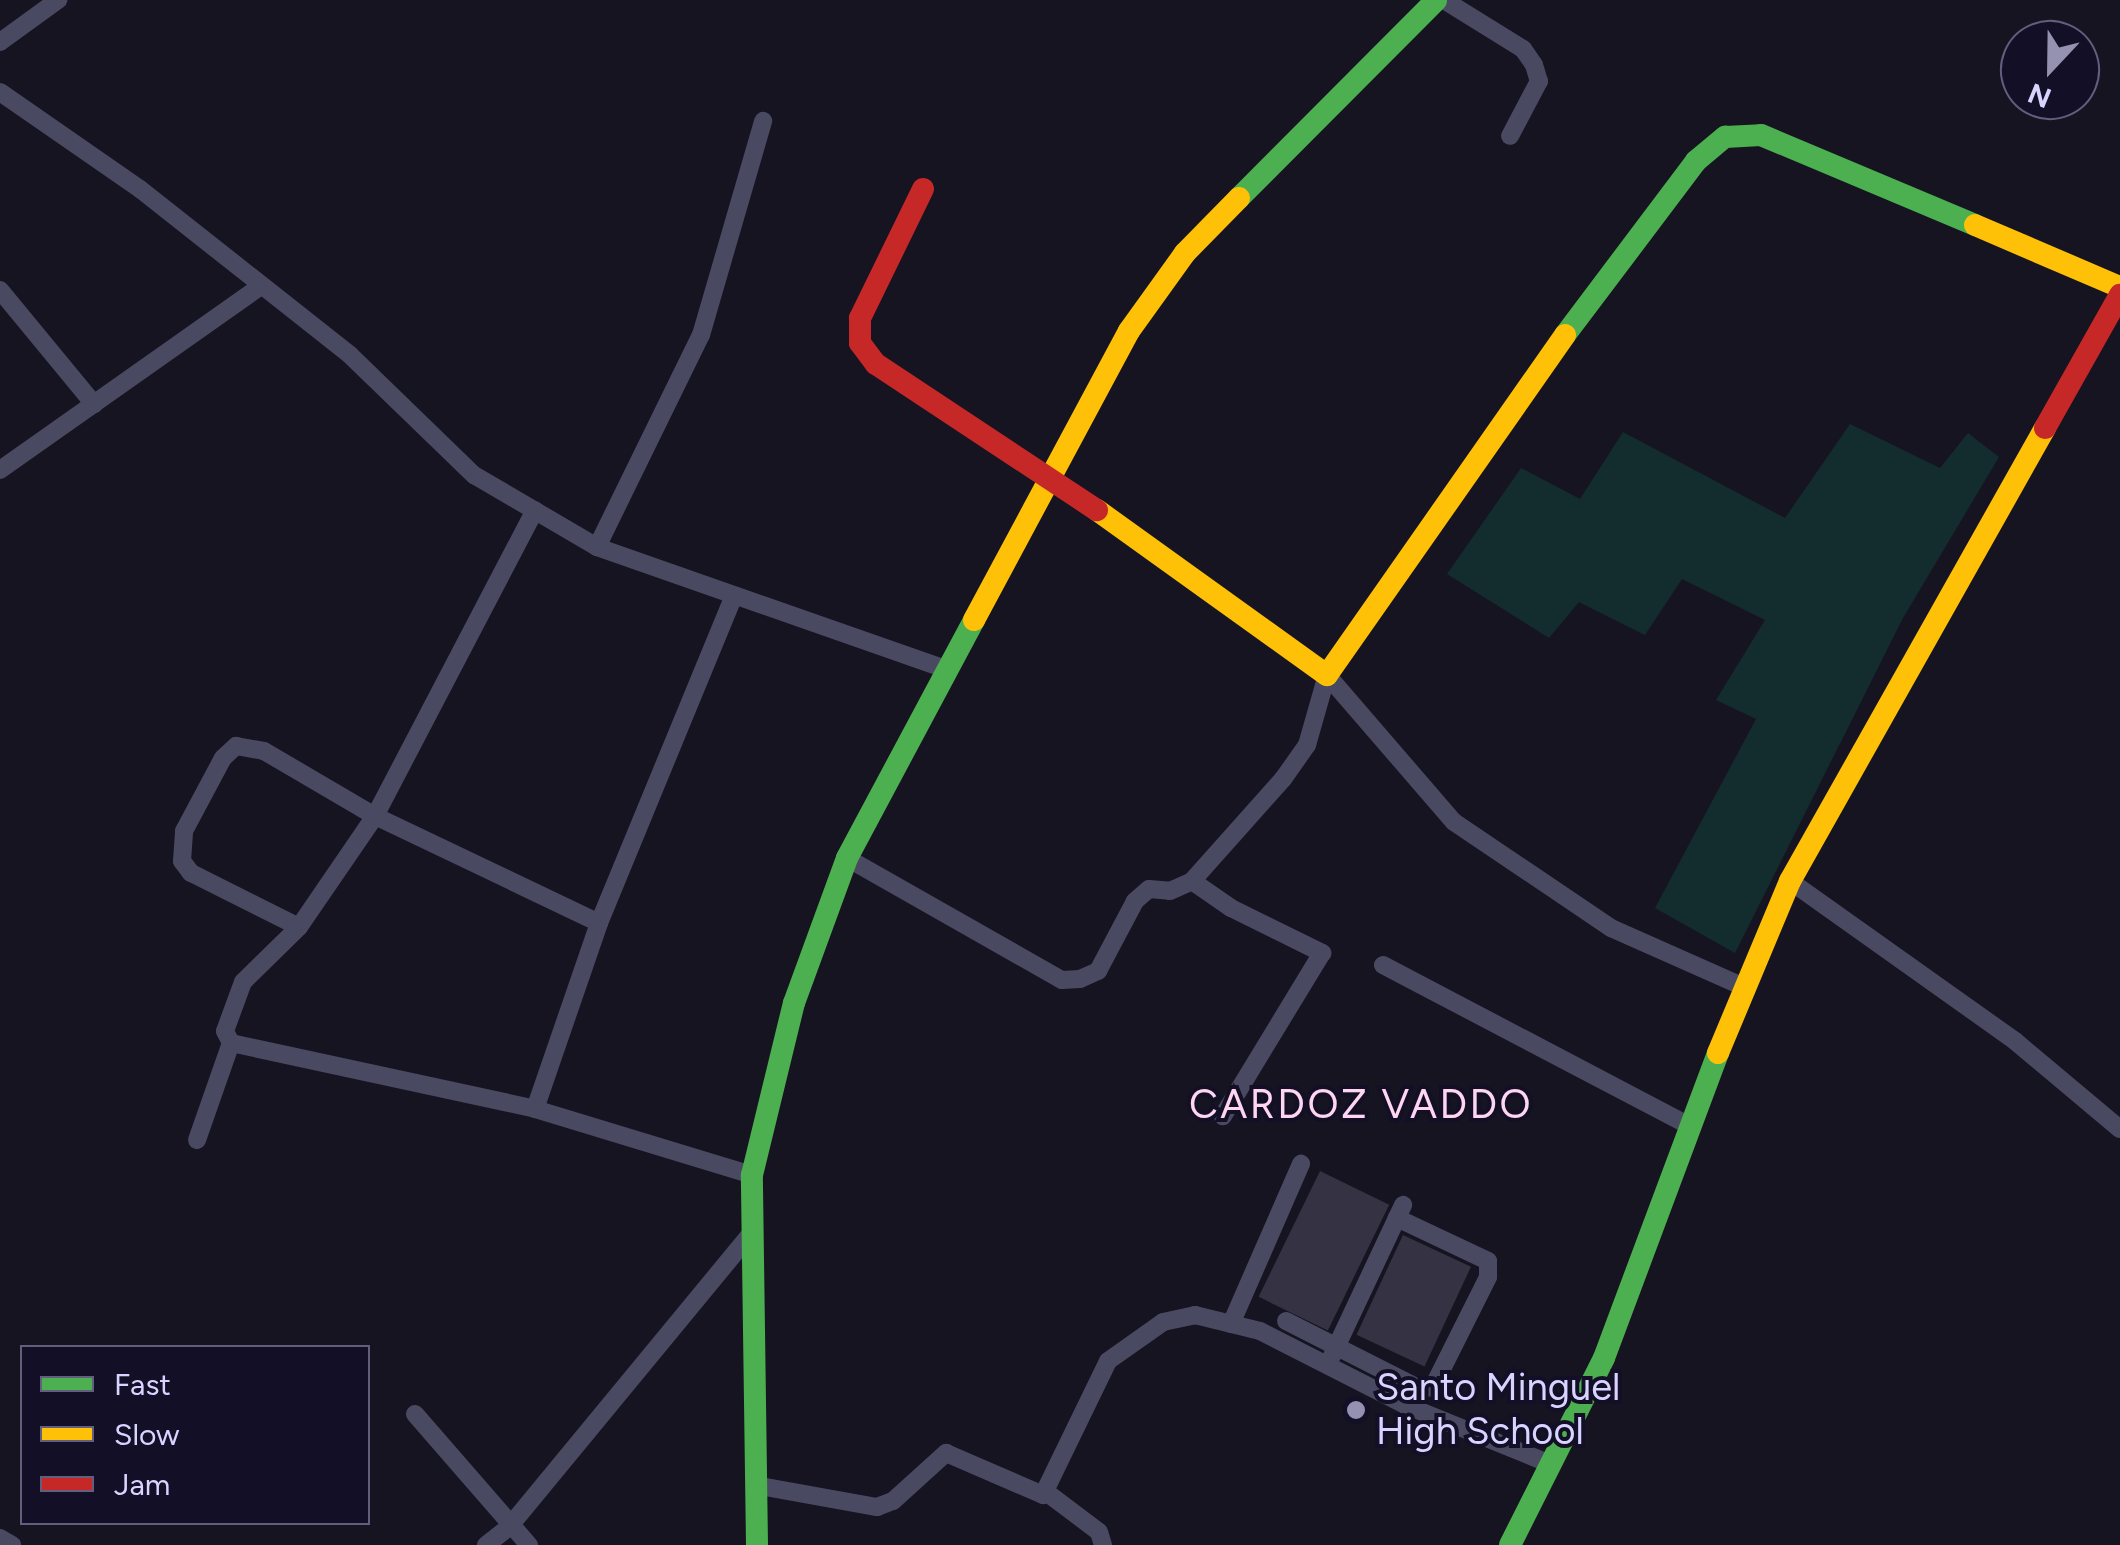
<!DOCTYPE html>
<style>
body{margin:0}
#map{position:relative;width:2120px;height:1545px;overflow:hidden;background:#161421;font-family:Figtree,sans-serif}
div>[style]{position:absolute}
[style*='--x']{left:calc(var(--x)*1px);top:calc(var(--y)*1px);width:calc(var(--w)*1px);rotate:calc(var(--a)*1deg)}
.green>*{inset:0;background:#132c2d}
.building>*{inset:0;background:#343243;transform-origin:0 0}
.street>*{height:18px;margin:-9px;padding:0 9px;transform-origin:9px;border-radius:9px;background:#4a4962}
.fast>*{height:22px;margin:-11px;padding:0 11px;transform-origin:11px;border-radius:11px;background:#4caf50}
.slow>*{height:22px;margin:-11px;padding:0 11px;transform-origin:11px;border-radius:11px;background:#ffc107}
.jam>*{height:22px;margin:-11px;padding:0 11px;transform-origin:11px;border-radius:11px;background:#c62828}
.dots>*{width:28px;height:28px;translate:-50% -50%;box-sizing:border-box;border:5px solid #130f26;border-radius:50%}
span{translate:-50% -50%;white-space:nowrap;text-align:center;line-height:1.15;-webkit-text-stroke:8px #130f26;paint-order:stroke}
.poi-label{font-size:38px;color:#d9d4ff}
.left{translate:0 -50%;text-align:left}
.neighbourhood-label{font-size:40px;color:#ffd6f0;letter-spacing:2.5px}
.legend{position:absolute;left:20px;top:1345px;width:350px;height:180px;box-sizing:border-box;background:#130f26;border:2px solid #625e7d;margin:0;padding:12px 18px;list-style:none;font-size:30px;color:#d9d4ff}
.legend li{display:flex;align-items:center;gap:20px;height:50px}
.legend b{width:50px;border:2px solid #625e7d}
.north{position:absolute;left:2000px;top:20px;width:100px;height:100px;box-sizing:border-box;background:#130f26;border:2px solid #625e7d;border-radius:50%;rotate:202deg;font-size:28px;font-weight:700;line-height:40px;text-align:center;color:#d9d4ff}
.north::after{content:'';display:block;margin:auto;width:35px;height:45px;background:#9591b1;clip-path:polygon(50% 0,100% 100%,50% 72%,0 100%)}
</style>
<div id="map">
<div class="green">
<div style="clip-path:polygon(1850px 424px,1940px 468px,1968px 433px,1999px 457px,1903px 618px,1735px 953px,1655px 908px,1756px 719px,1716px 700px,1765px 620px,1682px 579px,1645px 635px,1579px 602px,1549px 638px,1447px 574px,1521px 468px,1580px 499px,1623px 432px,1785px 518px)"></div>
</div>
<div class="building">
<div style="left:1320px;top:1171px;width:77px;height:140px;rotate:26deg"></div>
<div style="left:1403px;top:1235px;width:75px;height:110px;rotate:25deg"></div>
</div>
<div class="street">
<div style="--x:1444;--y:0;--w:93;--a:31.8"></div>
<div style="--x:1523;--y:49;--w:19;--a:55"></div>
<div style="--x:1534;--y:65;--w:17;--a:73"></div>
<div style="--x:1539;--y:81;--w:62;--a:117.8"></div>
<div style="--x:0;--y:42;--w:72;--a:-35.9"></div>
<div style="--x:0;--y:92;--w:170;--a:34.7"></div>
<div style="--x:140;--y:189;--w:268;--a:38.3"></div>
<div style="--x:350;--y:355;--w:173;--a:44.1"></div>
<div style="--x:474;--y:475;--w:143;--a:30.3"></div>
<div style="--x:597;--y:547;--w:370;--a:19.3"></div>
<div style="--x:0;--y:290;--w:148;--a:50.5"></div>
<div style="--x:0;--y:470;--w:319;--a:-35.2"></div>
<div style="--x:597;--y:547;--w:236;--a:-63.9"></div>
<div style="--x:701;--y:335;--w:223;--a:-73.8"></div>
<div style="--x:1327;--y:675;--w:194;--a:49.2"></div>
<div style="--x:1454;--y:822;--w:189;--a:34"></div>
<div style="--x:1611;--y:928;--w:143;--a:23.9"></div>
<div style="--x:847;--y:858;--w:247;--a:29.6"></div>
<div style="--x:1062;--y:980;--w:18;--a:-3"></div>
<div style="--x:1080;--y:979;--w:20;--a:-24"></div>
<div style="--x:1098;--y:971;--w:79;--a:-62.1"></div>
<div style="--x:1135;--y:901;--w:18;--a:-41"></div>
<div style="--x:1149;--y:889;--w:21;--a:5"></div>
<div style="--x:1170;--y:891;--w:24;--a:-24"></div>
<div style="--x:1192;--y:881;--w:137;--a:-48.3"></div>
<div style="--x:1283;--y:779;--w:42;--a:-54.8"></div>
<div style="--x:1307;--y:745;--w:73;--a:-74.1"></div>
<div style="--x:1192;--y:881;--w:47;--a:34.7"></div>
<div style="--x:1231;--y:908;--w:102;--a:26.3"></div>
<div style="--x:1322;--y:953;--w:191;--a:121.3"></div>
<div style="--x:1790;--y:881;--w:276;--a:35.4"></div>
<div style="--x:2015;--y:1041;--w:137;--a:40"></div>
<div style="--x:299;--y:927;--w:121;--a:-153.4"></div>
<div style="--x:191;--y:873;--w:15;--a:-127"></div>
<div style="--x:182;--y:861;--w:30;--a:-86"></div>
<div style="--x:184;--y:831;--w:83;--a:-61.9"></div>
<div style="--x:223;--y:758;--w:18;--a:-43"></div>
<div style="--x:236;--y:746;--w:28;--a:10"></div>
<div style="--x:264;--y:751;--w:129;--a:30.4"></div>
<div style="--x:375;--y:816;--w:248;--a:25.5"></div>
<div style="--x:1383;--y:965;--w:344;--a:27.7"></div>
<div style="--x:231;--y:1043;--w:13;--a:-117"></div>
<div style="--x:225;--y:1031;--w:52;--a:-69.8"></div>
<div style="--x:243;--y:982;--w:78;--a:-44.5"></div>
<div style="--x:299;--y:927;--w:135;--a:-55.6"></div>
<div style="--x:375;--y:816;--w:345;--a:-62.4"></div>
<div style="--x:535;--y:1109;--w:197;--a:-71"></div>
<div style="--x:599;--y:923;--w:354;--a:-67.6"></div>
<div style="--x:197;--y:1140;--w:103;--a:-70.7"></div>
<div style="--x:231;--y:1043;--w:311;--a:12.2"></div>
<div style="--x:535;--y:1109;--w:227;--a:16.9"></div>
<div style="--x:1286;--y:1321;--w:150;--a:26.9"></div>
<div style="--x:1420;--y:1389;--w:13;--a:-9"></div>
<div style="--x:1433;--y:1387;--w:123;--a:-63.4"></div>
<div style="--x:1488;--y:1277;--w:16;--a:-90"></div>
<div style="--x:1488;--y:1261;--w:101;--a:-154.7"></div>
<div style="--x:1231;--y:1324;--w:175;--a:-66.4"></div>
<div style="--x:1332;--y:1356;--w:167;--a:-64.8"></div>
<div style="--x:415;--y:1414;--w:174;--a:49"></div>
<div style="--x:760;--y:1486;--w:119;--a:10.2"></div>
<div style="--x:877;--y:1507;--w:17;--a:-21"></div>
<div style="--x:893;--y:1501;--w:72;--a:-42.2"></div>
<div style="--x:946;--y:1453;--w:106;--a:23.4"></div>
<div style="--x:1043;--y:1495;--w:149;--a:-64.1"></div>
<div style="--x:1108;--y:1361;--w:67;--a:-35.3"></div>
<div style="--x:1163;--y:1322;--w:33;--a:-12"></div>
<div style="--x:1195;--y:1315;--w:67;--a:13.8"></div>
<div style="--x:1260;--y:1331;--w:163;--a:27"></div>
<div style="--x:1405;--y:1405;--w:157;--a:22.1"></div>
<div style="--x:1046;--y:1492;--w:66;--a:37"></div>
<div style="--x:1099;--y:1532;--w:14;--a:73"></div>
<div style="--x:0;--y:1538;--w:14;--a:30"></div>
<div style="--x:486;--y:1545;--w:29;--a:-38"></div>
<div style="--x:509;--y:1527;--w:384;--a:-50.5"></div>
</div>
<div class="fast">
<div style="--x:1239;--y:198;--w:279;--a:-45.1"></div>
<div style="--x:1565;--y:335;--w:218;--a:-53"></div>
<div style="--x:1696;--y:161;--w:38;--a:-40"></div>
<div style="--x:1725;--y:137;--w:36;--a:-3"></div>
<div style="--x:1761;--y:135;--w:232;--a:22.8"></div>
<div style="--x:757;--y:1545;--w:370;--a:-90.8"></div>
<div style="--x:752;--y:1175;--w:177;--a:-76.3"></div>
<div style="--x:794;--y:1003;--w:154;--a:-69.9"></div>
<div style="--x:847;--y:858;--w:270;--a:-61.9"></div>
<div style="--x:1510;--y:1545;--w:209;--a:-63.3"></div>
<div style="--x:1604;--y:1358;--w:326;--a:-69.5"></div>
</div>
<div class="slow">
<div style="--x:1975;--y:225;--w:158;--a:23.2"></div>
<div style="--x:1097;--y:510;--w:283;--a:35.7"></div>
<div style="--x:1327;--y:675;--w:415;--a:-55"></div>
<div style="--x:974;--y:620;--w:328;--a:-61.8"></div>
<div style="--x:1129;--y:331;--w:96;--a:-54.3"></div>
<div style="--x:1185;--y:253;--w:77;--a:-45.5"></div>
<div style="--x:1718;--y:1053;--w:186;--a:-67.3"></div>
<div style="--x:1790;--y:881;--w:520;--a:-60.62"></div>
</div>
<div class="jam">
<div style="--x:923;--y:189;--w:144;--a:116"></div>
<div style="--x:860;--y:318;--w:25;--a:90"></div>
<div style="--x:860;--y:343;--w:26;--a:53"></div>
<div style="--x:876;--y:364;--w:265;--a:33.5"></div>
<div style="--x:2045;--y:428;--w:153;--a:-60.6"></div>
</div>
<div class="dots">
<div style="left:1356px;top:1410px;background:#9591b1"></div>
</div>
<div class="poi-label">
<span class="left" style="left:1376px;top:1410px">Santo Minguel<br>High School</span>
</div>
<div class="neighbourhood-label">
<span style="left:1361px;top:1104px">CARDOZ VADDO</span>
</div>
<ul class="legend">
<li><b style="height:12px;background:#4caf50"></b>Fast</li>
<li><b style="height:12px;background:#ffc107"></b>Slow</li>
<li><b style="height:12px;background:#c62828"></b>Jam</li>
</ul>
<div class="north">N</div>
</div>
